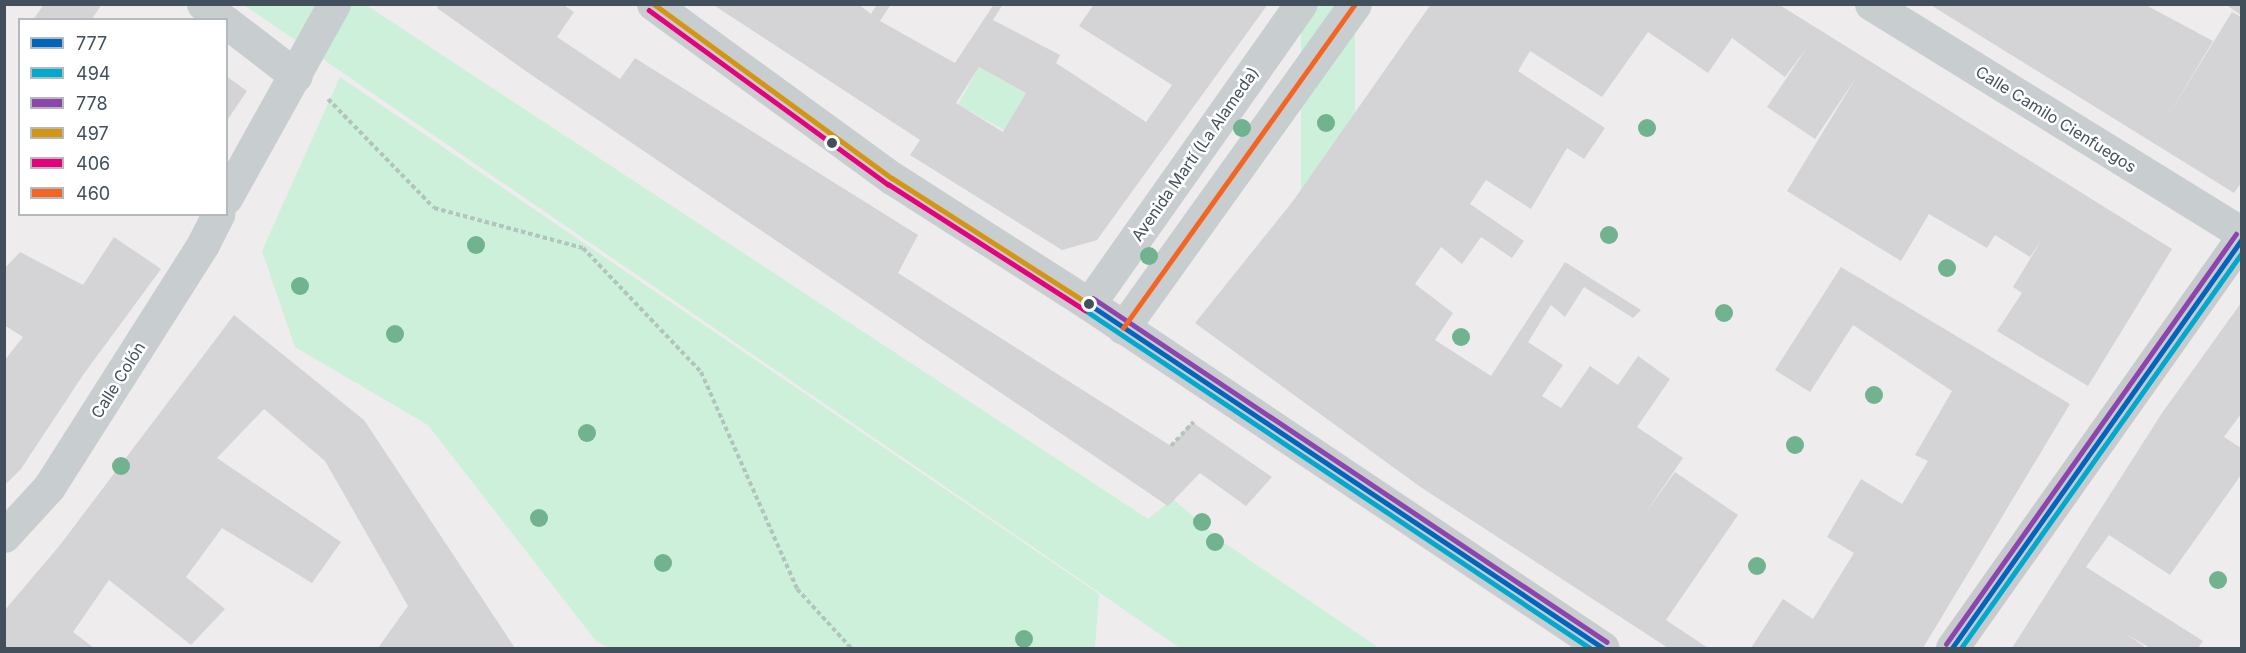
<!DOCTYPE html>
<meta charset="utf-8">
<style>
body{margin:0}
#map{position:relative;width:2246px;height:653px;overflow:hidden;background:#eeecec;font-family:Inter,sans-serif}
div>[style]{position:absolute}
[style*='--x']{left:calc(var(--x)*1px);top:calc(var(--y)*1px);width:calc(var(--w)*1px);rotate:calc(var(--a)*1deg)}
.green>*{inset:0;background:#ccf0d9;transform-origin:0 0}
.building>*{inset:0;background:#d4d4d7}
.path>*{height:4px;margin-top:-2px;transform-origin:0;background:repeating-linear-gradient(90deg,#b3c3bd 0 4.5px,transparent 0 7.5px)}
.street>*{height:33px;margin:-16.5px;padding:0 16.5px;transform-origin:16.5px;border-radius:16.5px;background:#c7cbce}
.secondary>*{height:33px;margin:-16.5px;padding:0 16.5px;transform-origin:16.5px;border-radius:16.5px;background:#c8cdd0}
.bus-1>*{height:4.5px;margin:-2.25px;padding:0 2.25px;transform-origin:2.25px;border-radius:2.25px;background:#0065bd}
.bus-2>*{height:4.5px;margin:-2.25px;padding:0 2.25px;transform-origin:2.25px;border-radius:2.25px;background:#00a9ce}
.bus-3>*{height:4.5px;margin:-2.25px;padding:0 2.25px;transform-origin:2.25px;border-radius:2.25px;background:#8e44ad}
.bus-4>*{height:4.5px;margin:-2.25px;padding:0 2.25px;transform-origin:2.25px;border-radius:2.25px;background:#d39512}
.bus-5>*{height:4.5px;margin:-2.25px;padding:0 2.25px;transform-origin:2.25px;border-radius:2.25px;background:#e5007d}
.bus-6>*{height:4.5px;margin:-2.25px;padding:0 2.25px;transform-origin:2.25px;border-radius:2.25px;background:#f26522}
.trees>*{width:18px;height:18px;margin:-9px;border-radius:50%;background:#71b28f}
.dots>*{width:16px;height:16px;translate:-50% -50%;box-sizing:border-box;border:3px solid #fff;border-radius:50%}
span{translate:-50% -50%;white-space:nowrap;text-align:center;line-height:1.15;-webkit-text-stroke:5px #fff;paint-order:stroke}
.street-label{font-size:16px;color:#41505b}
.frame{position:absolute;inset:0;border:6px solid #41505b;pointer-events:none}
.legend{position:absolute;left:18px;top:18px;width:210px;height:198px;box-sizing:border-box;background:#fff;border:2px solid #b3b9bd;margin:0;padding:8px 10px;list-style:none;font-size:18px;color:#41505b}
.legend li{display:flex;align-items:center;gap:12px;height:30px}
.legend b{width:30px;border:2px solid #b3b9bd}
</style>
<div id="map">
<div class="green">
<div style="clip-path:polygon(244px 5px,366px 5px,1148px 519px,1173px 499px,1223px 542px,1379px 648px,1180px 648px)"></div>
<div style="left:1301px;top:5px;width:54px;height:367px"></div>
<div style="left:979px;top:67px;width:54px;height:43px;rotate:29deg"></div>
<div style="clip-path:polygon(340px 77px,1099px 594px,1095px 648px,609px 648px,596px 641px,428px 425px,295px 347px,262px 251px)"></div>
</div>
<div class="building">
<div style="clip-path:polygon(44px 4px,102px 4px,91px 20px,33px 20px)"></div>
<div style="clip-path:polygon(439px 4px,562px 4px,574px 12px,557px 37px,620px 79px,635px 58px,918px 235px,898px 273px,1171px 446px,1192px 422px,1272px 477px,1246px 506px,1200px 473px,1168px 506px,530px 74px,437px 8px)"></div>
<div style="clip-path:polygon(evenodd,712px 4px,858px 4px,871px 14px,877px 4px,891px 4px,880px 21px,955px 63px,994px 4px,1003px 4px,993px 20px,1060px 55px,1056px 63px,1146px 122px,1172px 85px,1079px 26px,1094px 4px,1268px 4px,1097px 240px,1062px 250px,910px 155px,920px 140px,712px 4px,979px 67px,1026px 93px,1003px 132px,956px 103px,979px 67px)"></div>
<div style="clip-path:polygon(1431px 4px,1778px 4px,2172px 249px,2088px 386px,1997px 331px,2022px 293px,2013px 287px,2041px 241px,2030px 257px,1995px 235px,1987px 248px,1929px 214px,1901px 261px,1787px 191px,1857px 76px,1815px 139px,1767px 107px,1808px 46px,1785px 77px,1732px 38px,1708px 73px,1648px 32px,1602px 97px,1530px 51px,1518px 71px,1605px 128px,1584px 159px,1567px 148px,1531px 209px,1486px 180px,1470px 204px,1524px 241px,1512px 258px,1481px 237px,1462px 264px,1441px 247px,1415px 284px,1453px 313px,1435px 340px,1491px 376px,1565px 262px,1641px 310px,1633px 318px,1584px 287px,1565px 317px,1551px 305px,1528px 342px,1563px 365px,1542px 396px,1561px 408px,1590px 366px,1618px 385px,1638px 356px,1670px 379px,1637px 427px,1683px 458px,1644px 515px,1675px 472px,1738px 515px,1666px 620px,1708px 648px,1668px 648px,1419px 486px,1195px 323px,1293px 201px)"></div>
<div style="clip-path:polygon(1929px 4px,2109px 4px,2066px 74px,2109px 4px,2144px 4px,2213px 41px,2166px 119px,2232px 12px,2241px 17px,2241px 183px,2234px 193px)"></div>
<div style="clip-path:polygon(2225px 4px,2241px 4px,2241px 15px)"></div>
<div style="clip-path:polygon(226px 76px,247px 91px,226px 122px)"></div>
<div style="clip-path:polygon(114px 237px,161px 269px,83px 375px,21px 469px,4px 486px,4px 361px,23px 337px,4px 325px,4px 269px,20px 252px,83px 285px)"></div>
<div style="clip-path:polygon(1841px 267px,2070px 404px,1923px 648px,1751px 648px,1783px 599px,1813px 619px,1854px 553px,1827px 537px,1861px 479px,1902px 504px,1928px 461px,1915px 455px,1952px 391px,1853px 325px,1810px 392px,1775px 370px)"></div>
<div style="clip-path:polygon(2241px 303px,2241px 414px,2224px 437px,2241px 448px,2241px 475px,2170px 575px,2109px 535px,2086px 567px,2203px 641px,2198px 648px,2150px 648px,2126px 634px,2144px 646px,2142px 648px,2012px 648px,2162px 413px)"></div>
<div style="clip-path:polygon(234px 315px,364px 420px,515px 648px,378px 648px,408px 606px,325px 461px,264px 409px,217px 458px,341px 542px,312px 583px,222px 528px,186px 577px,225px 609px,191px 645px,109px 580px,73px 632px,94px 648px,4px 648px,4px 611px,60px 545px)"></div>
</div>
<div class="path">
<div style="--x:328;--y:99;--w:152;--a:45.8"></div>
<div style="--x:434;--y:208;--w:154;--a:15"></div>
<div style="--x:583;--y:248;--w:171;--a:46.4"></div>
<div style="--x:701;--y:372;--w:237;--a:66.1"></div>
<div style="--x:797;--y:589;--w:80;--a:47.5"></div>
<div style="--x:1171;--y:446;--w:33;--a:-47"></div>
</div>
<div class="street">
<div style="--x:1952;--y:648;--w:502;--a:-54.73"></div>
</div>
<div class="secondary">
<div style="--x:203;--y:4;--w:26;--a:39"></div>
<div style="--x:653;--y:4;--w:296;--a:36.1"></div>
<div style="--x:892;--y:178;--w:234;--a:32.6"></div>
<div style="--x:1089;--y:304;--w:618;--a:33.79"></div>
<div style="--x:1871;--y:4;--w:436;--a:31.7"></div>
<div style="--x:226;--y:22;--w:88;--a:37.6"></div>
<div style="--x:226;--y:198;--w:222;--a:-60.9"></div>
<div style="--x:1089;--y:304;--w:367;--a:-54.8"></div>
<div style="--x:1123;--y:328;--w:398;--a:-54.4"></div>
<div style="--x:4;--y:536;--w:67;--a:-47.4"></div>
<div style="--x:49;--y:487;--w:288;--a:-57.6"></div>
<div style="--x:203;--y:244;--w:34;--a:-63"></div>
</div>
<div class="bus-1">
<div style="--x:1089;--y:304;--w:618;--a:33.79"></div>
<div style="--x:1952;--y:648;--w:501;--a:-54.66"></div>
</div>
<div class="bus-2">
<div style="--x:1085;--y:310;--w:608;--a:33.79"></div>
<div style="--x:1961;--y:648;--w:486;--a:-54.6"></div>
</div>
<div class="bus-3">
<div style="--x:1093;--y:298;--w:618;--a:33.79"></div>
<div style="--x:1946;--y:644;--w:502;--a:-54.73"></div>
</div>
<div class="bus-4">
<div style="--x:654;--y:4;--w:295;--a:36.2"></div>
<div style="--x:892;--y:178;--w:234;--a:32.6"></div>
</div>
<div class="bus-5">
<div style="--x:649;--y:10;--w:296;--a:36.1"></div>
<div style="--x:888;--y:184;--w:234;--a:32.6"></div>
</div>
<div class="bus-6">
<div style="--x:1123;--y:328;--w:398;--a:-54.4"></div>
</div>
<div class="trees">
<div style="left:1326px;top:123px"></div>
<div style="left:1242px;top:128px"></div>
<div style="left:1647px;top:128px"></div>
<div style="left:1609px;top:235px"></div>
<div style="left:476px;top:245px"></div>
<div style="left:1149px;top:256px"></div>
<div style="left:1947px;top:268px"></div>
<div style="left:300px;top:286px"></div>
<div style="left:1724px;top:313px"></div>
<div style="left:395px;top:334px"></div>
<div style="left:1461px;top:337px"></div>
<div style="left:1874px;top:395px"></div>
<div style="left:587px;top:433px"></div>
<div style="left:1795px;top:445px"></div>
<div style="left:121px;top:466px"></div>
<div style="left:539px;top:518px"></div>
<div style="left:1202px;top:522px"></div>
<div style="left:1215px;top:542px"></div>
<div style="left:663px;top:563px"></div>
<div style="left:1757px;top:566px"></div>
<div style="left:2218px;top:580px"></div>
<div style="left:1024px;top:639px"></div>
</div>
<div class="dots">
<div style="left:832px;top:143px;background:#41505b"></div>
<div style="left:1089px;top:304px;background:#41505b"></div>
</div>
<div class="street-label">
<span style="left:2056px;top:119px;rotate:32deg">Calle Camilo Cienfuegos</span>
<span style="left:1195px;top:154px;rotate:-55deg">Avenida Martí (La Alameda)</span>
<span style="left:118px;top:380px;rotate:-58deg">Calle Colón</span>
</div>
<div class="frame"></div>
<ul class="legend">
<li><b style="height:8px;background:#0065bd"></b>777</li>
<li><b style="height:8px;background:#00a9ce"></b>494</li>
<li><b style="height:8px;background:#8e44ad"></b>778</li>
<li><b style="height:8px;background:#d39512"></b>497</li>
<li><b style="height:8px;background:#e5007d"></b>406</li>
<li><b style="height:8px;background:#f26522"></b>460</li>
</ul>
</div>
